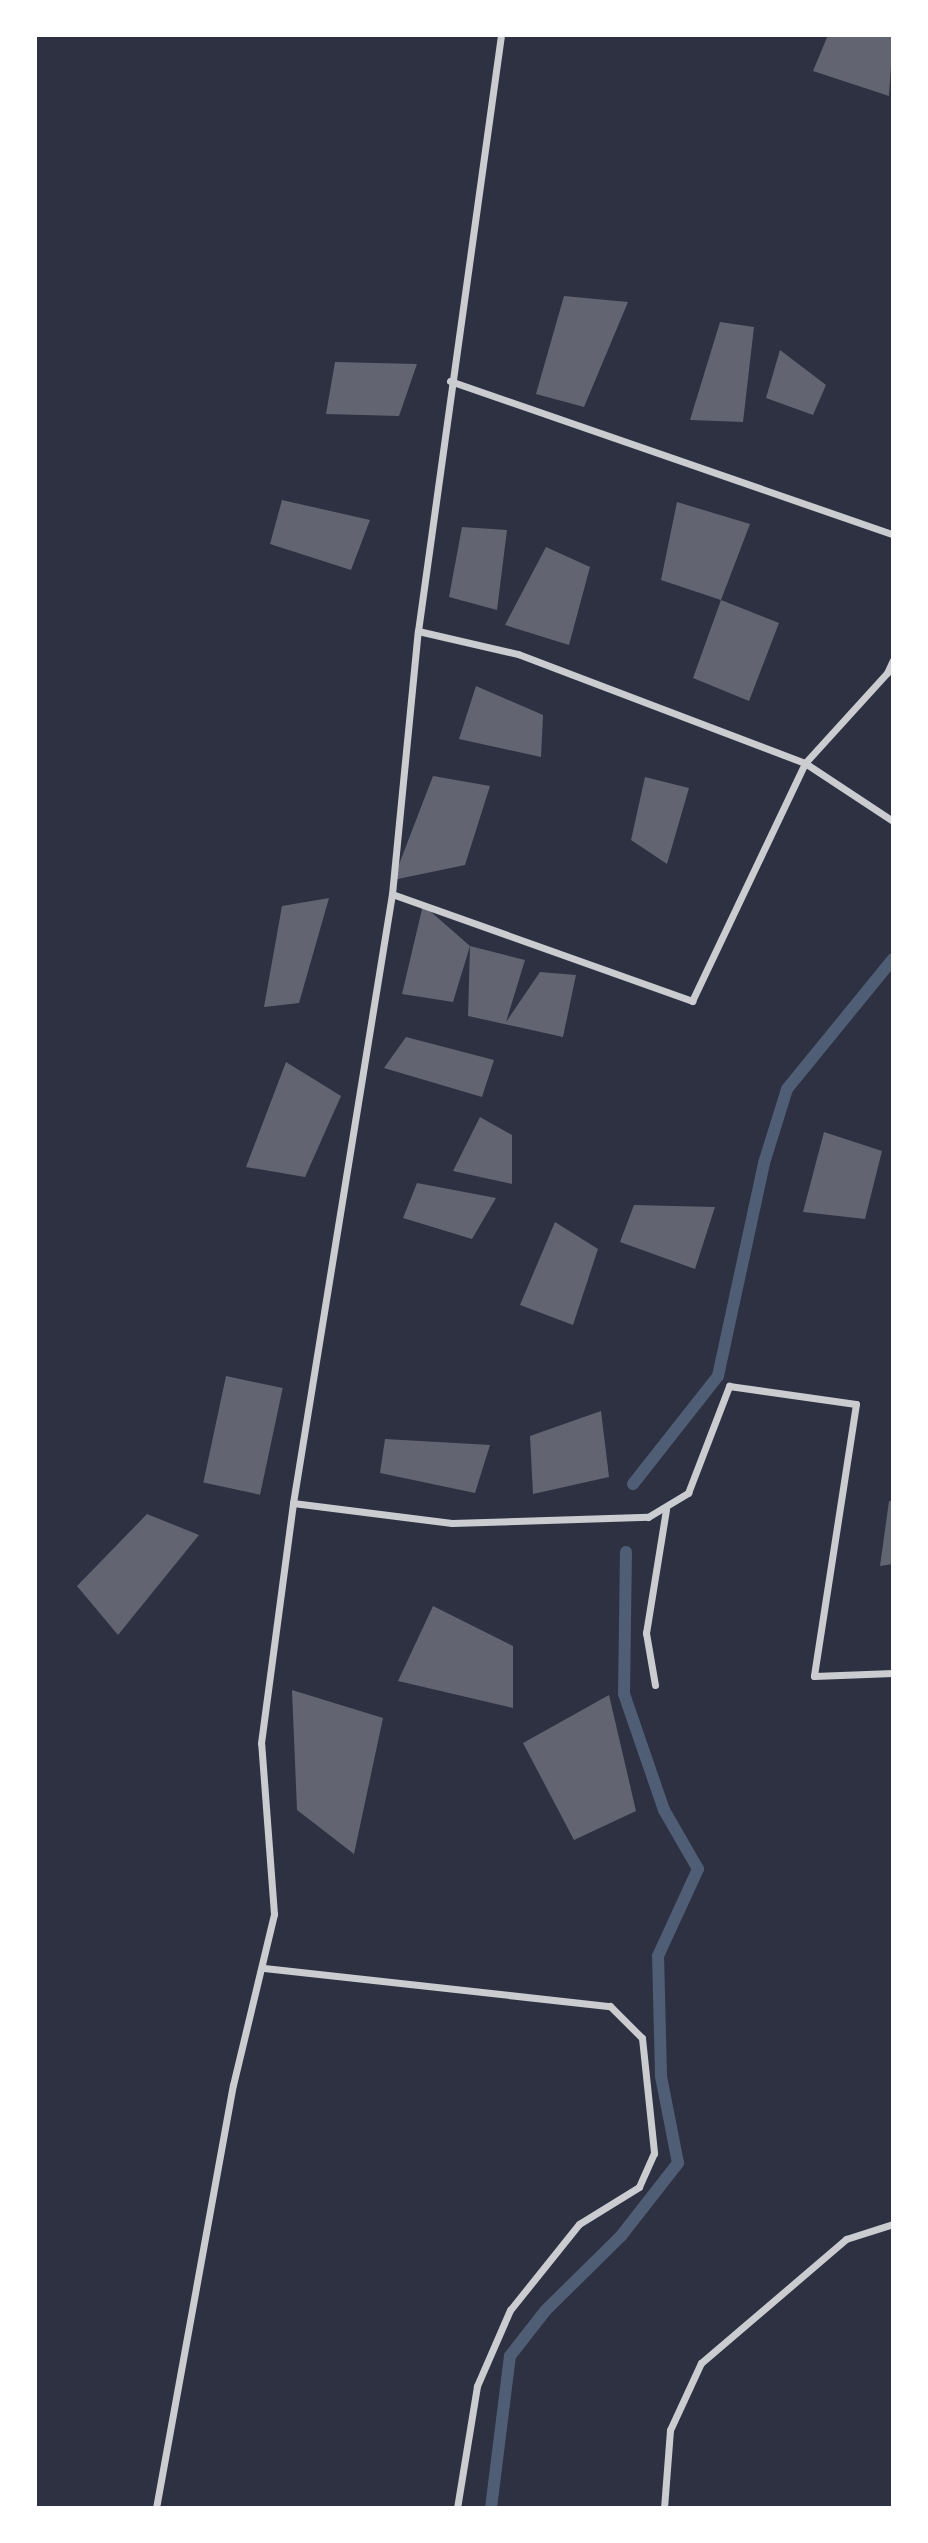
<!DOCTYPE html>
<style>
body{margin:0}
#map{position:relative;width:928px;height:2543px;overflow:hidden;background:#2d3142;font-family:Lora,serif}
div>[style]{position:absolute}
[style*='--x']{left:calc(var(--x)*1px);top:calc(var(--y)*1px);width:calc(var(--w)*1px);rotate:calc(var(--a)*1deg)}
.stream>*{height:12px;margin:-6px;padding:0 6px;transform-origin:6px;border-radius:6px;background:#4f5d75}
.building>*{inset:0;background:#626471;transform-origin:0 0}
.minor>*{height:7px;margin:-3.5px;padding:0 3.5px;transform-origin:3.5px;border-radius:3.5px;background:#caccd0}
span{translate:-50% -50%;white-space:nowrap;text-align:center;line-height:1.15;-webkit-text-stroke:7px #fff;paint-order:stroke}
.frame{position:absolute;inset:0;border:37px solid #fff;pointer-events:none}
</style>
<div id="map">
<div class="stream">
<div style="--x:633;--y:1484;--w:137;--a:-51.8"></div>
<div style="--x:718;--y:1376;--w:218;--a:-77.8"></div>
<div style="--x:764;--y:1163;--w:77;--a:-72.7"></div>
<div style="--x:787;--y:1089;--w:168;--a:-50.8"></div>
<div style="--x:491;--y:2508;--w:153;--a:-82.9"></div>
<div style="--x:510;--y:2356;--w:58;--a:-52"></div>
<div style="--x:546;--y:2310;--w:105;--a:-44.6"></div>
<div style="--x:621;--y:2236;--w:93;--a:-52"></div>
<div style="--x:678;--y:2163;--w:89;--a:-101.1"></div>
<div style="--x:661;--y:2076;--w:120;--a:-91.4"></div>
<div style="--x:658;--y:1956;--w:96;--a:-65.3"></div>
<div style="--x:698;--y:1869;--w:68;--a:-120"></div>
<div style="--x:664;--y:1810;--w:123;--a:-109"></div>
<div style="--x:624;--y:1694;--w:142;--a:-89.2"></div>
</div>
<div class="building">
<div style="clip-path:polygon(828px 35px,893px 35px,889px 96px,813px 71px)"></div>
<div style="clip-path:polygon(564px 296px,628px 302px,584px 407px,536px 394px)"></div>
<div style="clip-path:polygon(720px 322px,754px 327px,743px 422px,690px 420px)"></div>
<div style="clip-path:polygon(780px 350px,826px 385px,813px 415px,766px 398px)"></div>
<div style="clip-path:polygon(335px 362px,417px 364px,399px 416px,326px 414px)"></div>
<div style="clip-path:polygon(282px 500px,370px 520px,351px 570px,270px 544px)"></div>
<div style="clip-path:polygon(677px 502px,750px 524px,721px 600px,779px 623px,749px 701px,693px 678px,721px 600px,661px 580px)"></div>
<div style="clip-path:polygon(462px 527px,507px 530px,497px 610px,449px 597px)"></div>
<div style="clip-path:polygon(546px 547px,590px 567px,569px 645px,505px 625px)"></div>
<div style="clip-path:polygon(476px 686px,543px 715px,541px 757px,459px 739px)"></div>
<div style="clip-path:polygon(433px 776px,490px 786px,465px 865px,393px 880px)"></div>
<div style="clip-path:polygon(645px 777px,689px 788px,667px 864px,631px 840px)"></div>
<div style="clip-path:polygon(329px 898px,299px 1003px,264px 1007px,282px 906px)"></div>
<div style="clip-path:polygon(423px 905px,470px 946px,453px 1002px,402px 994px)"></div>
<div style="clip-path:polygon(470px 946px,525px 960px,506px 1022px,540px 972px,576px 975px,563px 1037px,468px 1016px)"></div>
<div style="clip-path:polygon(406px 1037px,494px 1060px,482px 1097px,384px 1068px)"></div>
<div style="clip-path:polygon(286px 1062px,341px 1096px,305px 1177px,246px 1167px)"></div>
<div style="clip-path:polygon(480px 1117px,512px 1135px,512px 1184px,453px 1171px)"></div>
<div style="clip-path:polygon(824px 1132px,882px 1151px,865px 1219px,803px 1212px)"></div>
<div style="clip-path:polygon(417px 1183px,496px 1198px,472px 1239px,403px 1218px)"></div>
<div style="clip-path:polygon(634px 1205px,715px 1207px,695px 1269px,620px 1242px)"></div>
<div style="clip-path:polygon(555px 1222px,598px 1249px,573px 1325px,520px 1305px)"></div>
<div style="left:226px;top:1376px;width:58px;height:109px;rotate:12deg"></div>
<div style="clip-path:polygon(601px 1411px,609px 1477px,533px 1494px,530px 1436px)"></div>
<div style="clip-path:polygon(385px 1439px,490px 1445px,475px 1493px,380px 1473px)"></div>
<div style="clip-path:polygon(889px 1501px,893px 1501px,893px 1564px,880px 1566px)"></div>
<div style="clip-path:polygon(147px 1514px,199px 1535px,118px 1635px,77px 1586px)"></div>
<div style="clip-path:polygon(433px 1606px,513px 1646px,513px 1708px,398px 1681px)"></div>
<div style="clip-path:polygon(292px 1690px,383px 1718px,354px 1854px,297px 1810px)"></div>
<div style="clip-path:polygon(609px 1695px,636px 1811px,574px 1840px,523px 1743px)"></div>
</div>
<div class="minor">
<div style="--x:450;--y:381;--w:469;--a:19.1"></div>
<div style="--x:418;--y:631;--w:103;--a:13"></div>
<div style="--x:518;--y:654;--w:307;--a:20.8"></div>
<div style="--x:805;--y:763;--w:105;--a:33.4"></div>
<div style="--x:392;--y:894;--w:319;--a:19.6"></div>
<div style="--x:692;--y:1001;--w:263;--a:-64.6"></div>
<div style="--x:805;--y:763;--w:122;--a:-47.7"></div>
<div style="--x:887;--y:673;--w:14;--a:-65"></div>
<div style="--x:293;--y:1503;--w:160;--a:7.2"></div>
<div style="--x:452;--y:1523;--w:196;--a:-1.8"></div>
<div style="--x:648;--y:1517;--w:47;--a:-31"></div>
<div style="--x:688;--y:1493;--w:115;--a:-69"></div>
<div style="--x:729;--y:1386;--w:128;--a:8.1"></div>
<div style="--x:856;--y:1404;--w:275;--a:98.8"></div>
<div style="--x:814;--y:1676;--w:79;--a:-2.2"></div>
<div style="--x:655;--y:1685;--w:53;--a:-99.8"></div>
<div style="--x:646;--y:1633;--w:125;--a:-80.8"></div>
<div style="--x:264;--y:1968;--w:348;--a:6.3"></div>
<div style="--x:610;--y:2006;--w:45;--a:45"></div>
<div style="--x:642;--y:2038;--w:116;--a:84"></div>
<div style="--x:654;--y:2153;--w:37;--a:114"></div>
<div style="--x:639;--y:2187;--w:70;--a:148.3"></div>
<div style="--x:579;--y:2224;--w:110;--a:128.7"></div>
<div style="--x:510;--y:2310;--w:83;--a:113.5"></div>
<div style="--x:477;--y:2386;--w:124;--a:99.3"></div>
<div style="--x:156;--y:2508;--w:430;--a:-79.7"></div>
<div style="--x:233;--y:2085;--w:176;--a:-76.5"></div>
<div style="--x:274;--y:1914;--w:171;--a:-94.3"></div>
<div style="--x:261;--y:1743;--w:242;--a:-82.4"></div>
<div style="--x:293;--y:1503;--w:617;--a:-80.77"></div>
<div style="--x:392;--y:894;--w:264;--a:-84.4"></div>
<div style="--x:418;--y:631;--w:602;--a:-82.07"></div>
<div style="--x:664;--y:2508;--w:78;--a:-85.6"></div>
<div style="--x:670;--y:2430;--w:74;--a:-65.2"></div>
<div style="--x:701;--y:2363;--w:191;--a:-40.5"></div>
<div style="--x:846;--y:2239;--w:49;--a:-17.7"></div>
</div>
<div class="frame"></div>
</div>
